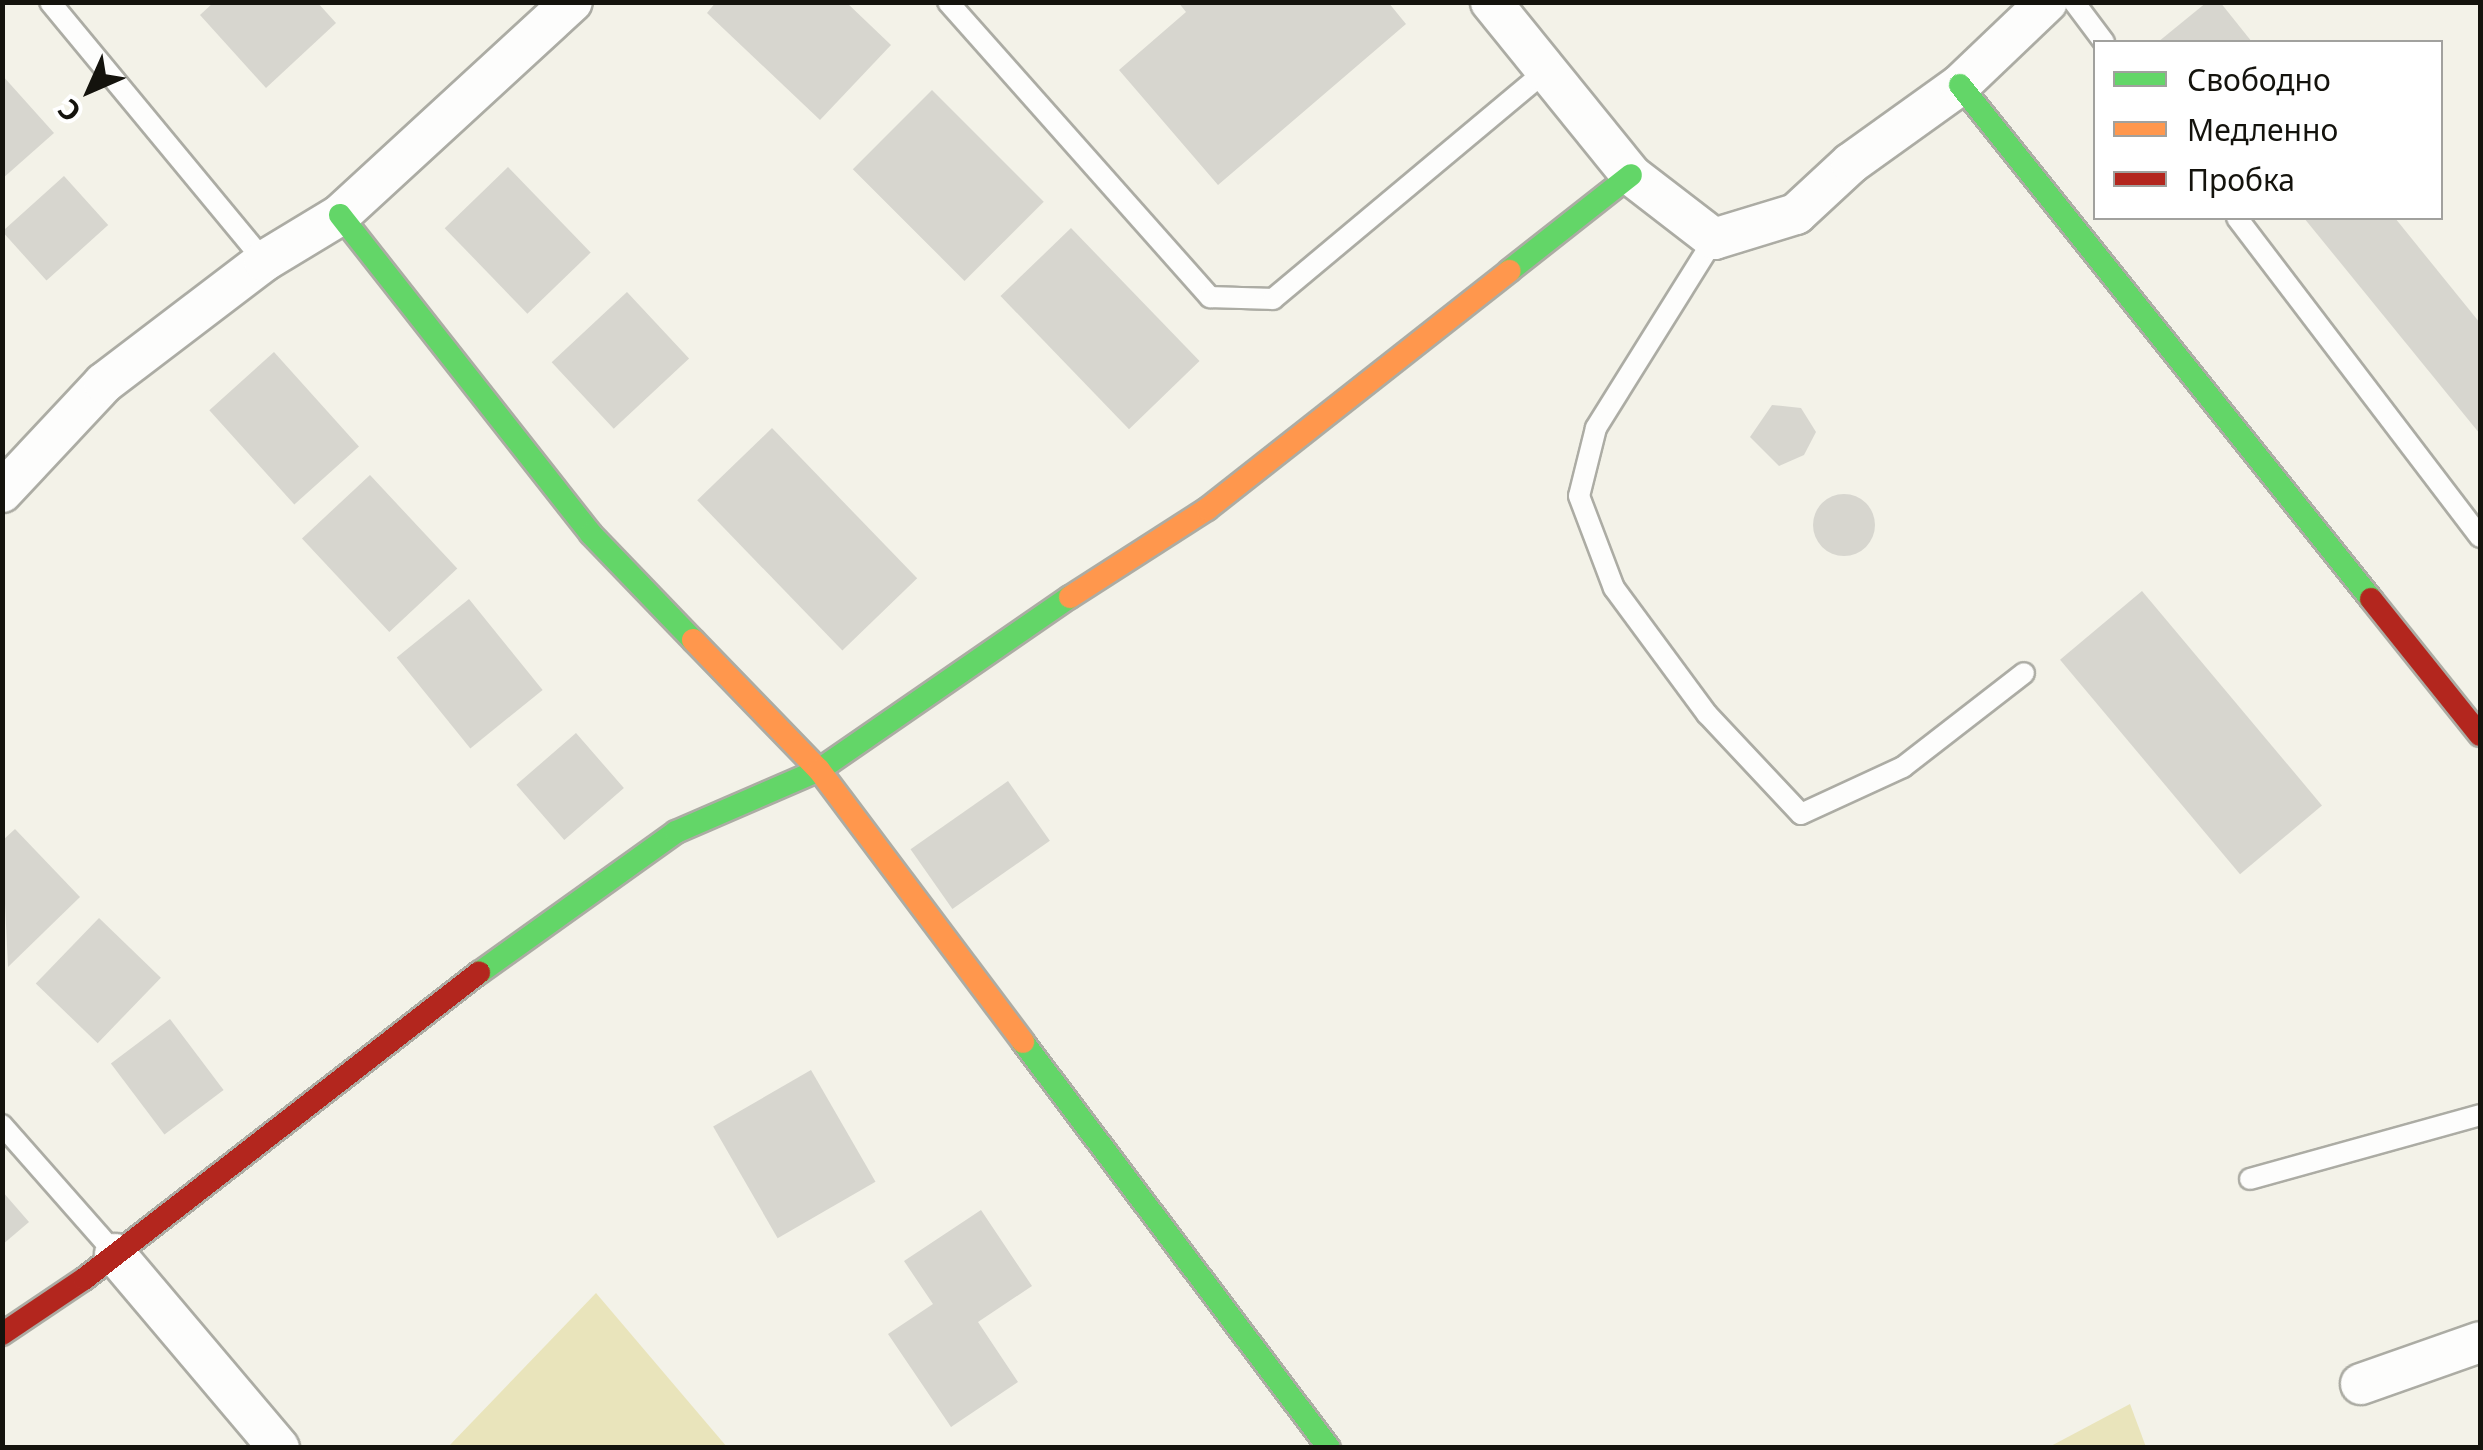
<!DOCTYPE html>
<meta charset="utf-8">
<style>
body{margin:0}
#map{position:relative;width:2483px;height:1450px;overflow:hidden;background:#f3f2e8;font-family:"Noto Sans",sans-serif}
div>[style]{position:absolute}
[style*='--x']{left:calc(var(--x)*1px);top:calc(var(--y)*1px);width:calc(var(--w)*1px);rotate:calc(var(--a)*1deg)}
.green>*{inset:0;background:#e9e4bb}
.building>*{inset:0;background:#d7d6cf;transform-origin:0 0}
.round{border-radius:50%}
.roads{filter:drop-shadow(2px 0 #acaca4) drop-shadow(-2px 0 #acaca4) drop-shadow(0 2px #acaca4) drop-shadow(0 -2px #acaca4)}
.lane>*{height:20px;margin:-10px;padding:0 10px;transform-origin:10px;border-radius:10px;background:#fdfdfc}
.street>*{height:40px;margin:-20px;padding:0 20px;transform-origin:20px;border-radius:20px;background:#fdfdfc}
.fast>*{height:22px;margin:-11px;padding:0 11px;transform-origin:11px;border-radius:11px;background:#63d668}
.slow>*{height:22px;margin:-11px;padding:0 11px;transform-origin:11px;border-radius:11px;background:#ff974d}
.jam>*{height:22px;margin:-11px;padding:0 11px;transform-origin:11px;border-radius:11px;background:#b3261e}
span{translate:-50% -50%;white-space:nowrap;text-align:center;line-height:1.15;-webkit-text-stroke:8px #fff;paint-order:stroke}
.frame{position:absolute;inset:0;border:5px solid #14130d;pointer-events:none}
.legend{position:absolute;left:2093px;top:40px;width:350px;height:180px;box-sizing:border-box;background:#fff;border:2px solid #a1a19e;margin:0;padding:12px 18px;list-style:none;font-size:30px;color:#14130d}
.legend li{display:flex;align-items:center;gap:20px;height:50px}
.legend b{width:50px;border:2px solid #a1a19e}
.north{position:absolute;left:40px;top:40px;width:100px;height:100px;-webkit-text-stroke:8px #fff;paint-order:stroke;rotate:225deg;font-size:28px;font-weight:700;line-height:40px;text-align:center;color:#14130d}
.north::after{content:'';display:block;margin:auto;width:35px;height:45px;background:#14130d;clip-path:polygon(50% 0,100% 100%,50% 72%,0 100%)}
</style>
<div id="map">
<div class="green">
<div style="clip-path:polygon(596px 1293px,727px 1447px,448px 1447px)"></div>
<div style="clip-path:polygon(2130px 1404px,2146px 1447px,2049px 1447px)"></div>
</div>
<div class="building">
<div style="clip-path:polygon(214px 2px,317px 2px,336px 23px,266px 88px,200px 15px)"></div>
<div style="clip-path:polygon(716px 2px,846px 2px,891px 45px,820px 120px,707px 13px)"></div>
<div style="clip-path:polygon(1178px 2px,1388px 2px,1406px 24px,1218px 185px,1119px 70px,1186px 12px)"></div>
<div style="clip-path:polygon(2207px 2px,2220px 2px,2252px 42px,2158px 42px)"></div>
<div style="clip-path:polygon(2px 75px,54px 133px,2px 179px)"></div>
<div style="left:932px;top:90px;width:158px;height:112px;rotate:45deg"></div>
<div style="left:508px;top:167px;width:119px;height:88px;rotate:46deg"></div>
<div style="left:64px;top:176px;width:66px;height:83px;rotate:48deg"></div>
<div style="clip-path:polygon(2304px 218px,2395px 218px,2480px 323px,2480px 434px)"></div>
<div style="left:1071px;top:228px;width:185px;height:98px;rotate:46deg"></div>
<div style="left:627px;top:292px;width:91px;height:103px;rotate:47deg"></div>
<div style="left:274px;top:352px;width:127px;height:87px;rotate:48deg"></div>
<div style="clip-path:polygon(1772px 405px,1801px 408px,1816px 432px,1804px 455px,1779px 466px,1750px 437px)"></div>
<div style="left:772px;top:428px;width:209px;height:104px;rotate:46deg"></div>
<div style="left:370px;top:475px;width:128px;height:93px;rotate:47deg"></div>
<div class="round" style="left:1813px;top:494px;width:62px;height:62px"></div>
<div style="left:2142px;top:591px;width:280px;height:107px;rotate:50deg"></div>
<div style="left:469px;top:599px;width:117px;height:93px;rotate:51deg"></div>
<div style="left:576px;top:733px;width:73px;height:79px;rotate:49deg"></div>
<div style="left:1008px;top:781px;width:73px;height:119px;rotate:55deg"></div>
<div style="clip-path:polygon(15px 829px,80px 897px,8px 967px,2px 841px)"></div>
<div style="left:99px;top:918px;width:86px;height:91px;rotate:44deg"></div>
<div style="left:170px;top:1019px;width:89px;height:74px;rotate:53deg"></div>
<div style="left:811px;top:1070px;width:129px;height:113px;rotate:60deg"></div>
<div style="clip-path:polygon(2px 1191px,29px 1222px,2px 1245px)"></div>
<div style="clip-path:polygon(981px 1210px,1032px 1286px,978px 1322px,1018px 1382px,951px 1427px,888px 1334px,933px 1304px,904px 1261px)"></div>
</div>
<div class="roads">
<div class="lane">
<div style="--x:50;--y:2;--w:336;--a:50.4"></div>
<div style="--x:948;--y:2;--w:395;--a:48.4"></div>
<div style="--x:1210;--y:297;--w:63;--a:1.8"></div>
<div style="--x:1273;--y:299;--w:356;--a:-39.9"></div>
<div style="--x:2074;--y:2;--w:50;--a:53.1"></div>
<div style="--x:2237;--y:218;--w:401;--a:52.7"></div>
<div style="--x:1714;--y:239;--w:223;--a:122"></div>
<div style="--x:1596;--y:428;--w:70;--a:104"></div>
<div style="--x:1579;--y:496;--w:98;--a:69.2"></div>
<div style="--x:1614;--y:588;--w:157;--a:53.6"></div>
<div style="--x:1707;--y:714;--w:137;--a:46.8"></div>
<div style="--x:1801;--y:814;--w:112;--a:-24.7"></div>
<div style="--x:1903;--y:767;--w:153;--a:-37.8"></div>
<div style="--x:2;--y:1125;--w:168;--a:48.6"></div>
<div style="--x:2250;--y:1179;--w:239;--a:-15.5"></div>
</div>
<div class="street">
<div style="--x:1491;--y:2;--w:223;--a:51"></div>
<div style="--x:1631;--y:175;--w:105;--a:37.6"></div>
<div style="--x:1714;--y:239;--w:86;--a:-17"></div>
<div style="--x:1796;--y:214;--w:75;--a:-42.8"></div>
<div style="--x:1851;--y:163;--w:134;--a:-35.6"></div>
<div style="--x:1960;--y:85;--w:120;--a:-43.7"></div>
<div style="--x:2;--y:492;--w:149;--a:-46.9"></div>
<div style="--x:104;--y:383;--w:201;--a:-37.3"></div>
<div style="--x:264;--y:261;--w:89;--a:-31.2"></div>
<div style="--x:340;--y:215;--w:315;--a:-42.6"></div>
<div style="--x:115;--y:1254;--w:254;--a:49.8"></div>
<div style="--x:2361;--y:1384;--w:126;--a:-19.4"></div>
</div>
<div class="fast">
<div style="--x:1960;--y:85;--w:658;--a:51.35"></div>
<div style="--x:340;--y:215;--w:406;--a:51.8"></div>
<div style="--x:591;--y:534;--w:147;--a:46.1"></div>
<div style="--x:1509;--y:271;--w:155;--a:-38.2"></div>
<div style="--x:479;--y:973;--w:242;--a:-35.6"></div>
<div style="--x:676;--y:832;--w:156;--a:-23.4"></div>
<div style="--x:819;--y:770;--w:305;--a:-34.6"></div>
<div style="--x:1023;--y:1042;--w:508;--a:52.99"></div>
</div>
<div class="slow">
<div style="--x:1070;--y:597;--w:163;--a:-32.7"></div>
<div style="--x:1207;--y:509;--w:385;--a:-38.2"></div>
<div style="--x:693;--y:640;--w:181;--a:45.9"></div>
<div style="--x:819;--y:770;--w:340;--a:53.1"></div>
</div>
<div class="jam">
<div style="--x:2371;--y:599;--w:174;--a:51.3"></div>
<div style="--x:2;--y:1334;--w:99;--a:-33.9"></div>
<div style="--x:84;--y:1279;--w:500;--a:-37.8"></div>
</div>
</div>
<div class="frame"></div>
<ul class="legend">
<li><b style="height:12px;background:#63d668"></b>Свободно</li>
<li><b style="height:12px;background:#ff974d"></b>Медленно</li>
<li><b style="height:12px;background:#b3261e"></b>Пробка</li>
</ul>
<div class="north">С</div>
</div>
